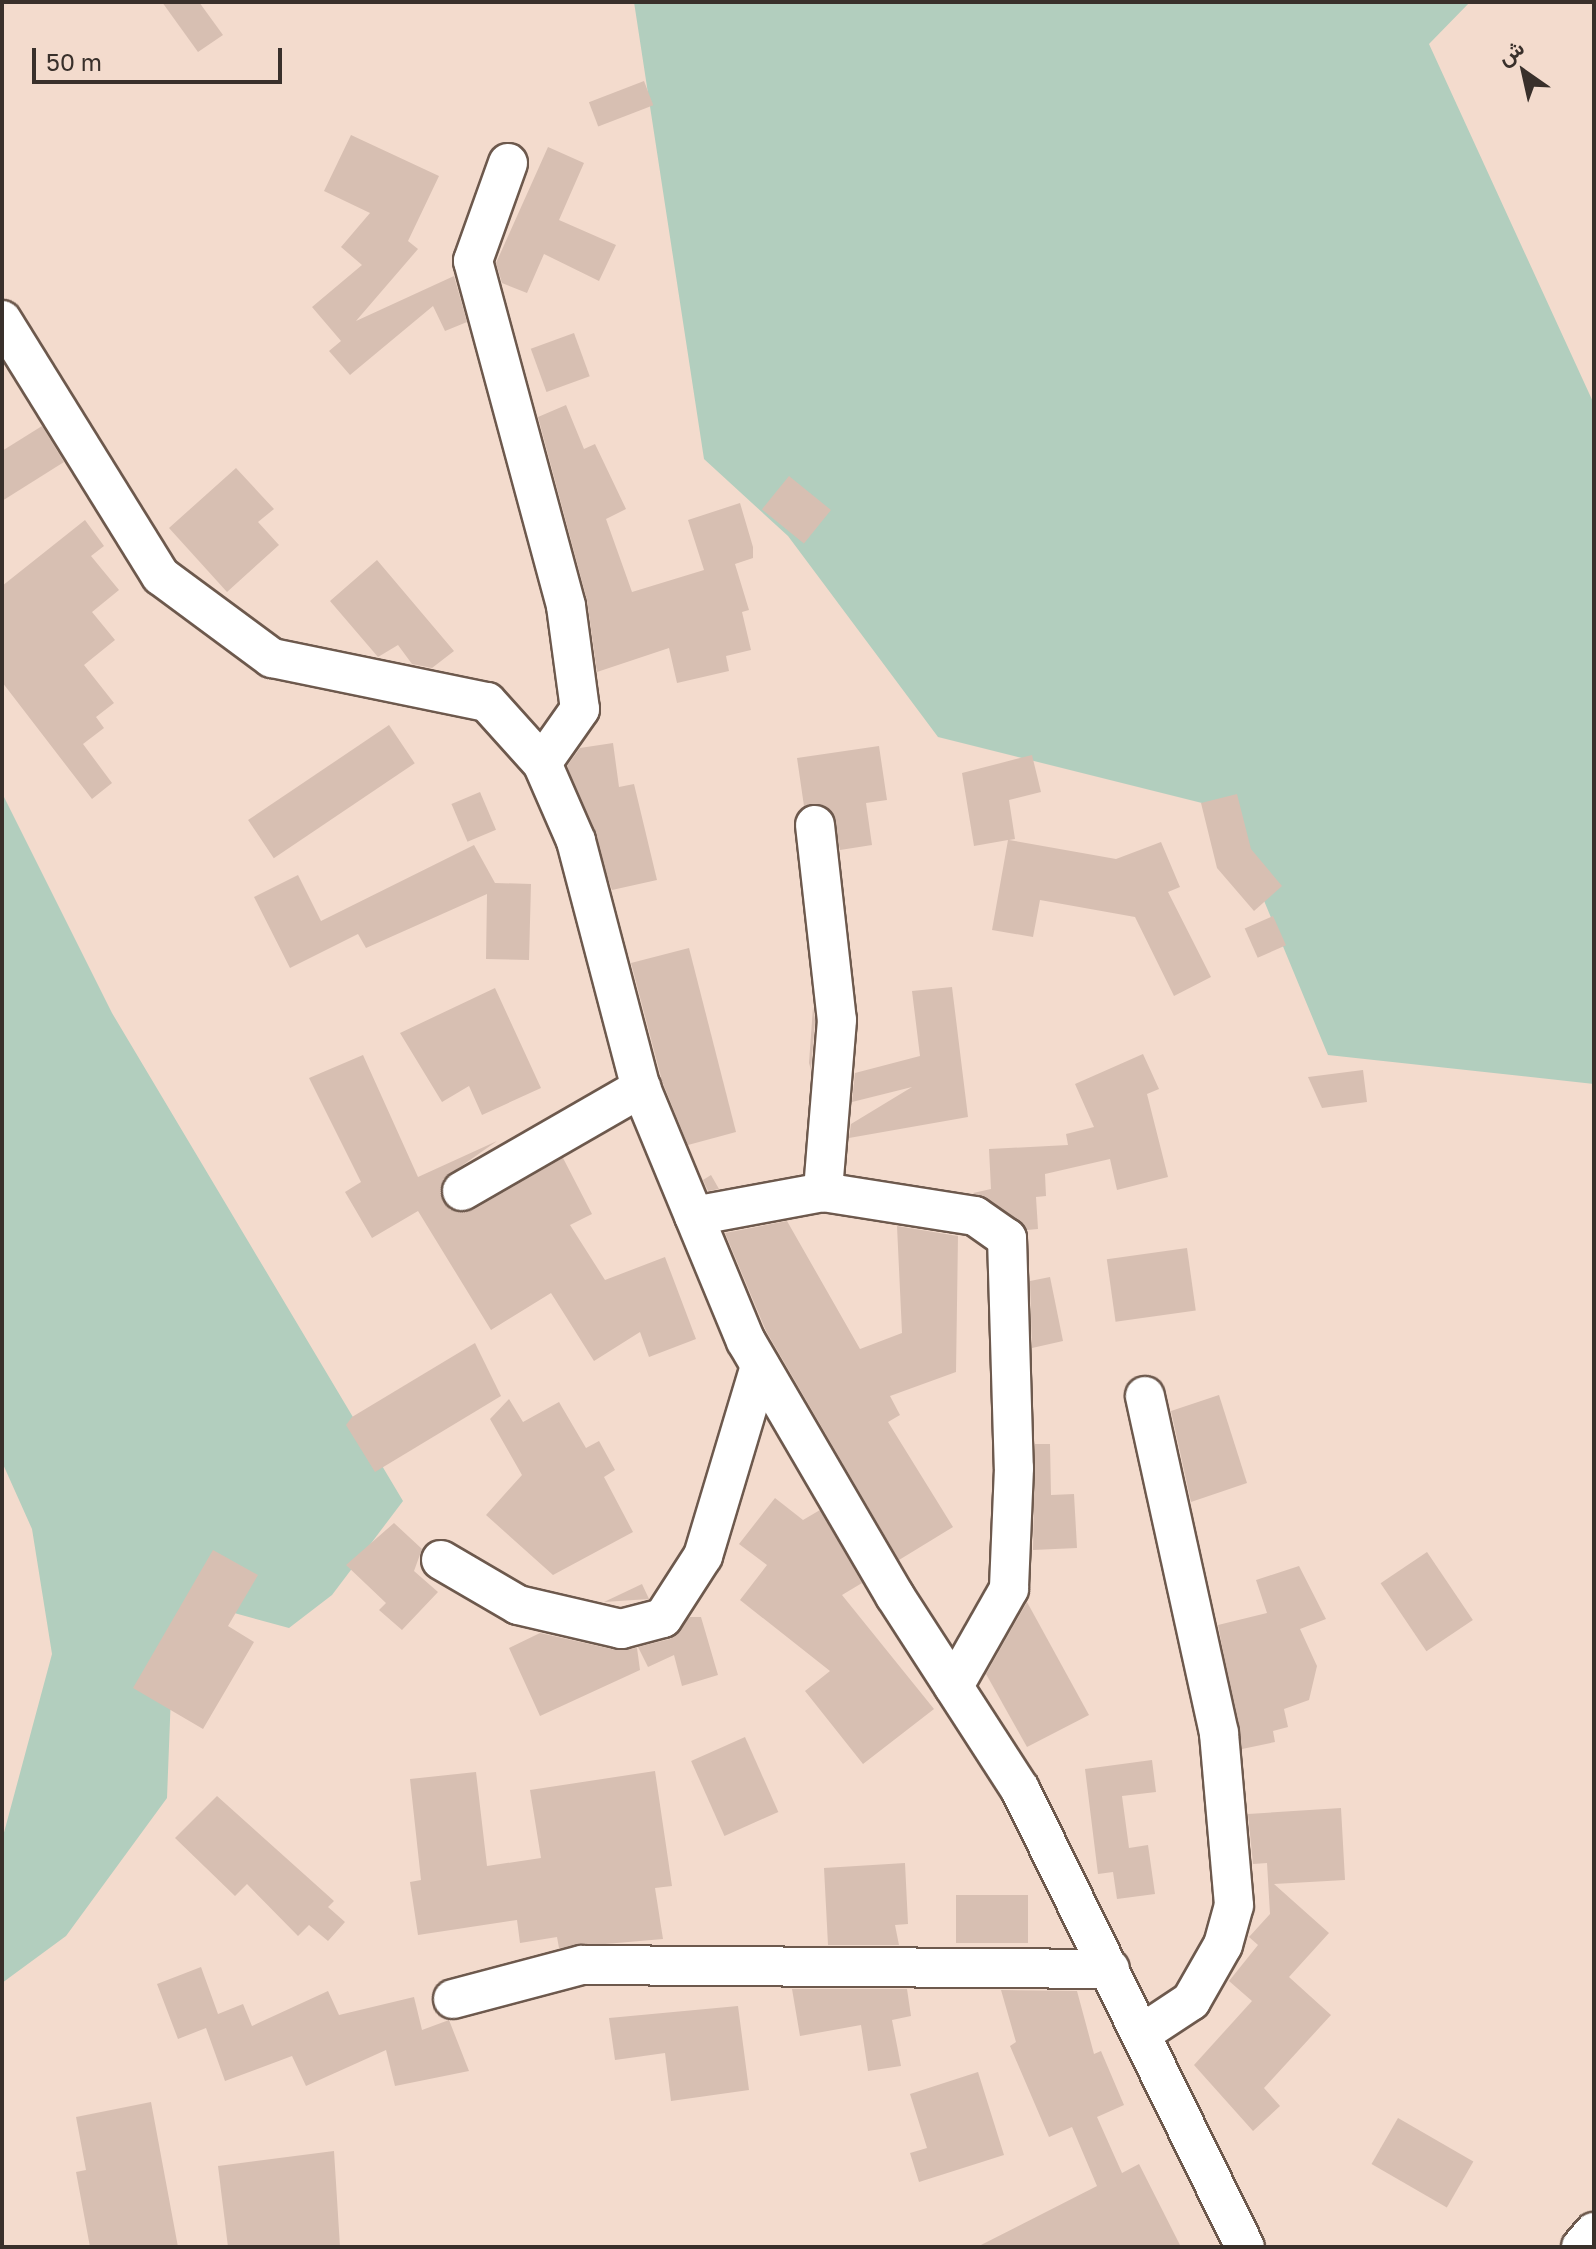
<!DOCTYPE html>
<meta charset="utf-8">
<style>
body{margin:0}
#map{position:relative;width:1596px;height:2249px;overflow:hidden;background:#f3dbcd;font-family:"Golos Text",Vazirmatn,sans-serif}
div>[style]{position:absolute}
[style*='--x']{left:calc(var(--x)*1px);top:calc(var(--y)*1px);width:calc(var(--w)*1px);rotate:calc(var(--a)*1deg)}
.green>*{inset:0;background:#b2cebe}
.building>*{inset:0;background:#d7bfb2;transform-origin:0 0}
.roads{filter:drop-shadow(2px 0 #6d594d) drop-shadow(-2px 0 #6d594d) drop-shadow(0 2px #6d594d) drop-shadow(0 -2px #6d594d)}
.street>*{height:38px;margin:-19px;padding:0 19px;transform-origin:19px;border-radius:19px;background:#fff}
span{translate:-50% -50%;white-space:nowrap;text-align:center;line-height:1.15;-webkit-text-stroke:8px #f3dbcd;paint-order:stroke}
.frame{position:absolute;inset:0;border:4px solid #39302b;pointer-events:none}
.north{position:absolute;left:1484px;top:32px;width:80px;height:80px;-webkit-text-stroke:6px #f3dbcd;paint-order:stroke;rotate:326deg;font-size:22px;font-weight:700;line-height:32px;text-align:center;color:#39302b}
.north::after{content:'';display:block;margin:auto;width:28px;height:36px;background:#39302b;clip-path:polygon(50% 0,100% 100%,50% 72%,0 100%)}
.scale{position:absolute;left:32px;top:48px;width:250px;height:36px;box-sizing:border-box;border:4px solid #39302b;border-top:0;padding-left:10px;font-size:24px;line-height:28px;white-space:nowrap;color:#39302b;-webkit-text-stroke:6px #f3dbcd;paint-order:stroke}
</style>
<div id="map">
<div class="green">
<div style="clip-path:polygon(634px 2px,1470px 2px,1429px 44px,1594px 404px,1594px 1084px,1328px 1055px,1226px 809px,938px 737px,788px 536px,704px 459px)"></div>
<div style="clip-path:polygon(2px 793px,112px 1013px,403px 1501px,332px 1595px,289px 1628px,227px 1611px,171px 1694px,167px 1798px,66px 1936px,2px 1983px,2px 1840px,52px 1654px,32px 1529px,2px 1462px)"></div>
</div>
<div class="building">
<div style="clip-path:polygon(162px 2px,199px 2px,223px 35px,198px 52px)"></div>
<div style="left:644px;top:81px;width:26px;height:59px;rotate:69deg"></div>
<div style="clip-path:polygon(351px 135px,439px 176px,408px 241px,418px 249px,356px 321px,454px 276px,467px 322px,445px 331px,433px 306px,350px 375px,329px 351px,341px 341px,312px 307px,362px 265px,341px 247px,370px 213px,324px 191px)"></div>
<div style="clip-path:polygon(548px 147px,584px 163px,559px 220px,616px 245px,599px 281px,544px 254px,527px 293px,502px 283px,496px 263px)"></div>
<div style="left:574px;top:333px;width:46px;height:46px;rotate:70deg"></div>
<div style="clip-path:polygon(566px 405px,584px 449px,595px 444px,626px 509px,606px 519px,632px 592px,704px 570px,688px 520px,740px 503px,753px 547px,753px 558px,735px 564px,749px 610px,742px 612px,751px 650px,726px 656px,729px 671px,677px 683px,669px 648px,597px 672px,587px 600px,538px 417px)"></div>
<div style="clip-path:polygon(42px 426px,64px 462px,2px 501px,2px 451px)"></div>
<div style="clip-path:polygon(236px 468px,274px 509px,258px 522px,279px 545px,227px 592px,169px 528px)"></div>
<div style="left:789px;top:476px;width:54px;height:43px;rotate:39deg"></div>
<div style="clip-path:polygon(85px 520px,104px 546px,91px 556px,119px 590px,92px 612px,115px 640px,84px 665px,114px 703px,96px 717px,104px 728px,83px 744px,112px 783px,92px 799px,2px 682px,2px 586px)"></div>
<div style="clip-path:polygon(377px 560px,454px 651px,432px 668px,412px 664px,398px 645px,378px 657px,330px 601px)"></div>
<div style="left:389px;top:725px;width:46px;height:170px;rotate:56deg"></div>
<div style="clip-path:polygon(613px 743px,619px 787px,634px 784px,657px 880px,612px 890px,567px 766px,580px 748px)"></div>
<div style="clip-path:polygon(879px 746px,887px 800px,866px 803px,872px 845px,840px 850px,832px 811px,804px 806px,797px 758px)"></div>
<div style="clip-path:polygon(1032px 755px,1041px 792px,1009px 800px,1015px 839px,1009px 840px,1116px 859px,1161px 842px,1180px 887px,1168px 892px,1211px 977px,1174px 996px,1135px 917px,1040px 900px,1033px 937px,992px 930px,1008px 840px,974px 846px,962px 773px)"></div>
<div style="left:480px;top:792px;width:41px;height:31px;rotate:67deg"></div>
<div style="clip-path:polygon(1237px 794px,1251px 849px,1282px 886px,1254px 911px,1217px 868px,1201px 803px)"></div>
<div style="clip-path:polygon(474px 845px,495px 883px,531px 884px,529px 960px,486px 959px,487px 894px,366px 948px,358px 934px,290px 968px,254px 897px,298px 875px,321px 921px)"></div>
<div style="left:1273px;top:916px;width:32px;height:31px;rotate:66deg"></div>
<div style="clip-path:polygon(689px 948px,736px 1132px,688px 1145px,662px 1081px,631px 963px)"></div>
<div style="clip-path:polygon(952px 987px,968px 1117px,849px 1138px,851px 1124px,912px 1087px,852px 1102px,855px 1073px,920px 1056px,912px 991px)"></div>
<div style="clip-path:polygon(495px 988px,541px 1088px,482px 1115px,469px 1086px,442px 1102px,400px 1033px)"></div>
<div style="clip-path:polygon(813px 1007px,815px 1020px,811px 1070px,809px 1063px)"></div>
<div style="clip-path:polygon(1143px 1054px,1159px 1089px,1147px 1094px,1168px 1177px,1117px 1190px,1110px 1159px,1045px 1174px,1046px 1196px,1036px 1197px,1038px 1229px,1027px 1230px,973px 1193px,991px 1189px,989px 1149px,1068px 1145px,1066px 1134px,1094px 1127px,1075px 1084px)"></div>
<div style="clip-path:polygon(363px 1055px,418px 1177px,497px 1141px,443px 1179px,440px 1192px,450px 1210px,473px 1210px,563px 1158px,592px 1214px,570px 1225px,605px 1280px,665px 1257px,696px 1339px,649px 1357px,640px 1332px,594px 1361px,551px 1293px,491px 1330px,418px 1211px,372px 1238px,345px 1192px,361px 1182px,309px 1078px)"></div>
<div style="clip-path:polygon(1363px 1070px,1367px 1102px,1322px 1108px,1308px 1077px)"></div>
<div style="clip-path:polygon(711px 1175px,719px 1189px,708px 1191px,703px 1180px)"></div>
<div style="clip-path:polygon(787px 1221px,860px 1349px,902px 1333px,897px 1226px,958px 1236px,956px 1372px,890px 1396px,900px 1415px,888px 1422px,953px 1527px,899px 1560px,766px 1331px,725px 1233px)"></div>
<div style="left:1187px;top:1248px;width:63px;height:81px;rotate:82deg"></div>
<div style="clip-path:polygon(1050px 1277px,1063px 1341px,1032px 1348px,1030px 1281px)"></div>
<div style="clip-path:polygon(475px 1343px,501px 1396px,375px 1472px,346px 1425px,352px 1417px)"></div>
<div style="clip-path:polygon(1219px 1395px,1247px 1483px,1191px 1502px,1171px 1411px)"></div>
<div style="clip-path:polygon(509px 1399px,523px 1422px,559px 1402px,586px 1448px,599px 1441px,615px 1470px,604px 1477px,633px 1532px,553px 1575px,486px 1515px,522px 1475px,490px 1419px)"></div>
<div style="clip-path:polygon(1035px 1444px,1050px 1444px,1051px 1495px,1074px 1494px,1077px 1548px,1033px 1550px)"></div>
<div style="clip-path:polygon(775px 1498px,803px 1520px,820px 1510px,862px 1583px,842px 1595px,934px 1709px,863px 1764px,805px 1691px,830px 1671px,740px 1600px,767px 1565px,739px 1544px)"></div>
<div style="clip-path:polygon(394px 1523px,422px 1549px,414px 1571px,438px 1592px,402px 1630px,379px 1610px,386px 1603px,346px 1565px)"></div>
<div style="clip-path:polygon(213px 1550px,258px 1575px,228px 1626px,254px 1642px,203px 1729px,133px 1688px)"></div>
<div style="left:1427px;top:1552px;width:82px;height:56px;rotate:56deg"></div>
<div style="clip-path:polygon(1299px 1566px,1326px 1619px,1300px 1629px,1317px 1666px,1309px 1700px,1284px 1709px,1288px 1727px,1273px 1731px,1275px 1742px,1242px 1749px,1218px 1625px,1267px 1613px,1256px 1580px)"></div>
<div style="clip-path:polygon(642px 1584px,649px 1599px,604px 1602px)"></div>
<div style="clip-path:polygon(1027px 1602px,1089px 1715px,1027px 1747px,986px 1674px)"></div>
<div style="clip-path:polygon(690px 1617px,701px 1617px,718px 1675px,682px 1686px,674px 1655px,648px 1667px,638px 1647px,670px 1639px)"></div>
<div style="clip-path:polygon(540px 1633px,616px 1650px,637px 1648px,640px 1670px,540px 1716px,509px 1648px)"></div>
<div style="left:745px;top:1737px;width:82px;height:59px;rotate:66deg"></div>
<div style="clip-path:polygon(1152px 1760px,1156px 1792px,1122px 1796px,1129px 1848px,1148px 1845px,1155px 1894px,1117px 1899px,1113px 1872px,1098px 1874px,1085px 1769px)"></div>
<div style="clip-path:polygon(655px 1771px,672px 1886px,655px 1888px,663px 1939px,559px 1948px,557px 1937px,520px 1943px,517px 1920px,418px 1935px,410px 1882px,421px 1880px,410px 1779px,476px 1772px,487px 1866px,541px 1858px,530px 1790px)"></div>
<div style="clip-path:polygon(217px 1796px,334px 1901px,328px 1907px,345px 1922px,328px 1941px,309px 1925px,298px 1936px,247px 1884px,235px 1896px,175px 1838px)"></div>
<div style="clip-path:polygon(1341px 1808px,1345px 1880px,1274px 1884px,1329px 1933px,1289px 1977px,1331px 2015px,1264px 2088px,1280px 2106px,1253px 2131px,1194px 2065px,1252px 2001px,1229px 1981px,1258px 1945px,1249px 1937px,1270px 1914px,1267px 1863px,1253px 1864px,1248px 1814px)"></div>
<div style="clip-path:polygon(905px 1863px,908px 1924px,895px 1925px,899px 1945px,828px 1945px,824px 1868px)"></div>
<div style="left:956px;top:1895px;width:72px;height:48px"></div>
<div style="clip-path:polygon(201px 1967px,218px 2014px,243px 2004px,252px 2026px,328px 1991px,339px 2015px,414px 1997px,422px 2030px,449px 2020px,469px 2071px,395px 2086px,386px 2050px,306px 2086px,292px 2056px,225px 2081px,206px 2028px,178px 2039px,157px 1984px)"></div>
<div style="clip-path:polygon(792px 1989px,907px 1989px,911px 2016px,892px 2020px,901px 2066px,868px 2071px,861px 2025px,800px 2036px)"></div>
<div style="clip-path:polygon(1001px 1990px,1077px 1991px,1094px 2054px,1101px 2051px,1124px 2105px,1097px 2117px,1122px 2173px,1139px 2164px,1181px 2247px,977px 2247px,1097px 2186px,1072px 2127px,1049px 2137px,1010px 2046px,1016px 2042px)"></div>
<div style="clip-path:polygon(738px 2006px,749px 2090px,671px 2101px,665px 2053px,615px 2060px,609px 2018px)"></div>
<div style="clip-path:polygon(978px 2072px,1004px 2155px,919px 2182px,910px 2153px,927px 2148px,910px 2094px)"></div>
<div style="clip-path:polygon(151px 2102px,178px 2247px,90px 2247px,76px 2172px,86px 2170px,76px 2117px)"></div>
<div style="left:1398px;top:2118px;width:87px;height:53px;rotate:30deg"></div>
<div style="clip-path:polygon(334px 2151px,340px 2247px,228px 2247px,218px 2166px)"></div>
</div>
<div class="roads">
<div class="street">
<div style="--x:508;--y:163;--w:104;--a:109.7"></div>
<div style="--x:473;--y:261;--w:357;--a:74.9"></div>
<div style="--x:566;--y:606;--w:104;--a:82.3"></div>
<div style="--x:580;--y:709;--w:66;--a:125.1"></div>
<div style="--x:2;--y:320;--w:301;--a:58.2"></div>
<div style="--x:161;--y:576;--w:138;--a:36.5"></div>
<div style="--x:272;--y:658;--w:219;--a:11.6"></div>
<div style="--x:487;--y:702;--w:82;--a:48"></div>
<div style="--x:542;--y:763;--w:85;--a:66.4"></div>
<div style="--x:576;--y:841;--w:255;--a:75.3"></div>
<div style="--x:641;--y:1088;--w:274;--a:67.5"></div>
<div style="--x:746;--y:1341;--w:295;--a:59.7"></div>
<div style="--x:895;--y:1596;--w:230;--a:57.1"></div>
<div style="--x:1020;--y:1789;--w:510;--a:63.84"></div>
<div style="--x:815;--y:825;--w:196;--a:83.6"></div>
<div style="--x:837;--y:1020;--w:173;--a:94.7"></div>
<div style="--x:462;--y:1191;--w:207;--a:-29.9"></div>
<div style="--x:694;--y:1216;--w:131;--a:-10.5"></div>
<div style="--x:823;--y:1192;--w:154;--a:9"></div>
<div style="--x:975;--y:1216;--w:39;--a:35"></div>
<div style="--x:1007;--y:1238;--w:230;--a:88.3"></div>
<div style="--x:1014;--y:1468;--w:121;--a:92.4"></div>
<div style="--x:1009;--y:1589;--w:112;--a:119.6"></div>
<div style="--x:441;--y:1560;--w:89;--a:30.3"></div>
<div style="--x:518;--y:1605;--w:106;--a:13.1"></div>
<div style="--x:621;--y:1629;--w:43;--a:-14.7"></div>
<div style="--x:663;--y:1618;--w:74;--a:-57.2"></div>
<div style="--x:703;--y:1556;--w:198;--a:-73.3"></div>
<div style="--x:453;--y:1999;--w:133;--a:-14.8"></div>
<div style="--x:582;--y:1965;--w:528;--a:0.43"></div>
<div style="--x:1141;--y:2034;--w:60;--a:-33.4"></div>
<div style="--x:1191;--y:2001;--w:64;--a:-60.3"></div>
<div style="--x:1223;--y:1945;--w:41;--a:-74.6"></div>
<div style="--x:1234;--y:1905;--w:173;--a:-95"></div>
<div style="--x:1219;--y:1733;--w:345;--a:-102.4"></div>
<div style="--x:1581;--y:2247;--w:20;--a:-49"></div>
</div>
</div>
<div class="frame"></div>
<div class="north">ش</div>
<div class="scale">50 m</div>
</div>
